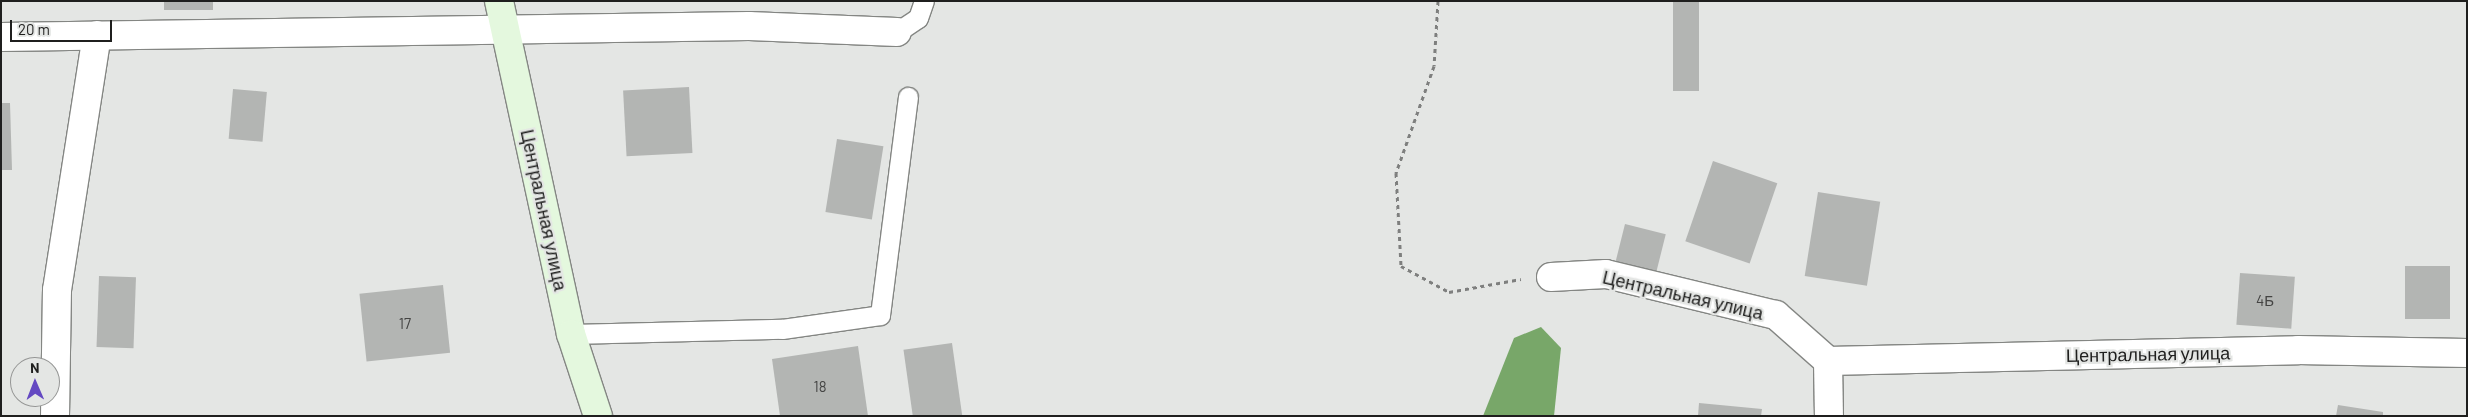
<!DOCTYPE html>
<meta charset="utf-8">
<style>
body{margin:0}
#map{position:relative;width:2468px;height:417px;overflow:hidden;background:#e4e6e4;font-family:Barlow,sans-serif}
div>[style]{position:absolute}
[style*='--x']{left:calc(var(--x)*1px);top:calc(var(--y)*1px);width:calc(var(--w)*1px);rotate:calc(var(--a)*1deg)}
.water>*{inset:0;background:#78a769}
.building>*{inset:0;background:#b3b5b3;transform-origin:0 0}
.path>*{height:3px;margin-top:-1.5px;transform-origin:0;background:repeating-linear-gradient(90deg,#7e7f7e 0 4px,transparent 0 8px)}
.roads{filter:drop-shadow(1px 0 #848683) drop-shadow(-1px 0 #848683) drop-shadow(0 1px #848683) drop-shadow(0 -1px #848683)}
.lane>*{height:19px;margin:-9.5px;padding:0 9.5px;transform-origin:9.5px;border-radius:9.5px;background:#fff}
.street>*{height:28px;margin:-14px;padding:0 14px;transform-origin:14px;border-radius:14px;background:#fff}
.secondary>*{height:28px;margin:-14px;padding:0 14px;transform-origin:14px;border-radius:14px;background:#e4f8de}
span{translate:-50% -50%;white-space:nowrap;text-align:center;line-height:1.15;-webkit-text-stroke:4.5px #e4e6e4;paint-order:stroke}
.number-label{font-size:15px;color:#444443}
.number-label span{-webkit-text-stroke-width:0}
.street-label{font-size:18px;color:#1f1f1e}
.frame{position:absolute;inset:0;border:2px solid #1f1f1e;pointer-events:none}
.north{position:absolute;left:10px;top:357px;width:50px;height:50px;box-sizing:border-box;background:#e4e6e4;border:1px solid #959695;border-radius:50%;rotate:359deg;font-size:14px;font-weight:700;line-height:20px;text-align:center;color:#1f1f1e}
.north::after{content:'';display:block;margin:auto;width:18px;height:22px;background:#6449c2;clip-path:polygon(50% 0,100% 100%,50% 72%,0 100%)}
.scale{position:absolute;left:10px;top:20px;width:102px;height:22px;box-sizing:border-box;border:2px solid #1f1f1e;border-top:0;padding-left:6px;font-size:15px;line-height:18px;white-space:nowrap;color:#1f1f1e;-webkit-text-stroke:4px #e4e6e4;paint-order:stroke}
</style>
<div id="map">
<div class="water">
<div style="clip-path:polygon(1541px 327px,1561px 348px,1554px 416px,1483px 416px,1514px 338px)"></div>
</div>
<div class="building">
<div style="left:164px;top:1px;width:49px;height:9px"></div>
<div style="left:1673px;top:1px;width:26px;height:90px"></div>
<div style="left:689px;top:87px;width:66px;height:66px;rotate:87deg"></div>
<div style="left:233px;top:89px;width:34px;height:50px;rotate:5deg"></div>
<div style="clip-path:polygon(1px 103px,10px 103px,12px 170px,1px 170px)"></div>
<div style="left:837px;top:139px;width:47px;height:74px;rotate:9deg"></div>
<div style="left:1713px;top:161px;width:68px;height:85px;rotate:19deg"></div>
<div style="left:1818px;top:192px;width:63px;height:85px;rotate:9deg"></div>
<div style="left:1625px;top:224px;width:42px;height:42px;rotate:14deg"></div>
<div style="left:2405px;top:266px;width:45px;height:53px"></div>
<div style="left:2240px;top:273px;width:55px;height:52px;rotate:4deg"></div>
<div style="left:99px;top:276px;width:37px;height:71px;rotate:2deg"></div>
<div style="left:443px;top:285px;width:68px;height:84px;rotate:84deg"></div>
<div style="left:952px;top:343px;width:74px;height:49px;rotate:82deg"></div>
<div style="clip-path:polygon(858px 346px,868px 416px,780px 416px,772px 359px)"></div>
<div style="clip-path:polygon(1699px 403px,1762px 409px,1761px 416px,1698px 416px)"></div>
<div style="clip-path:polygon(2338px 405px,2383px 412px,2383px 416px,2336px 416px)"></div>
</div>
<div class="path">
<div style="--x:1438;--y:1;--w:65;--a:93.5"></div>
<div style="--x:1434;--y:66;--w:114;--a:109.6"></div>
<div style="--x:1396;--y:173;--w:93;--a:86.9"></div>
<div style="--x:1401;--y:266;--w:55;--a:28.4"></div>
<div style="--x:1449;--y:292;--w:73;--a:-10.2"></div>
</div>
<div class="roads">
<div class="lane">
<div style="--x:897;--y:32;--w:25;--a:-34"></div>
<div style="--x:918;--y:18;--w:18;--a:-71"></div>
<div style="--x:571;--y:334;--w:211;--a:-1.4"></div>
<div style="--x:782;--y:329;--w:99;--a:-8.1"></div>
<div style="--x:880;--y:315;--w:220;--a:-82.7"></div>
</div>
<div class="street">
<div style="--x:1;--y:37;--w:748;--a:-0.84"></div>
<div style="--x:749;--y:26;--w:148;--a:2.3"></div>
<div style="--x:1551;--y:277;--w:55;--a:-3.1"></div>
<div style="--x:1606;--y:274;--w:175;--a:13.6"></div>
<div style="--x:1776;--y:315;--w:69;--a:41.5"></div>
<div style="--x:1828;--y:361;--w:470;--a:-1.3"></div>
<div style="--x:2298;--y:350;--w:169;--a:1"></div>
<div style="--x:1828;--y:361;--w:55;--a:89"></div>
<div style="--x:55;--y:416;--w:126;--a:-89.1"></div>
<div style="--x:57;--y:290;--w:258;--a:-81.1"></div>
</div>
<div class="secondary">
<div style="--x:499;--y:1;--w:341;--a:77.8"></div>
<div style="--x:571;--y:334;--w:86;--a:71.8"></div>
</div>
</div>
<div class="number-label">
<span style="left:2265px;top:301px">4Б</span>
<span style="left:405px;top:324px">17</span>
<span style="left:820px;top:387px">18</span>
</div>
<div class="street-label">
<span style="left:544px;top:210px;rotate:78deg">Центральная улица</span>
<span style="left:1683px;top:295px;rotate:13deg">Центральная улица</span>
<span style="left:2148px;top:354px;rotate:-1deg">Центральная улица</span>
</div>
<div class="frame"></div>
<div class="north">N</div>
<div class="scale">20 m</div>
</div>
